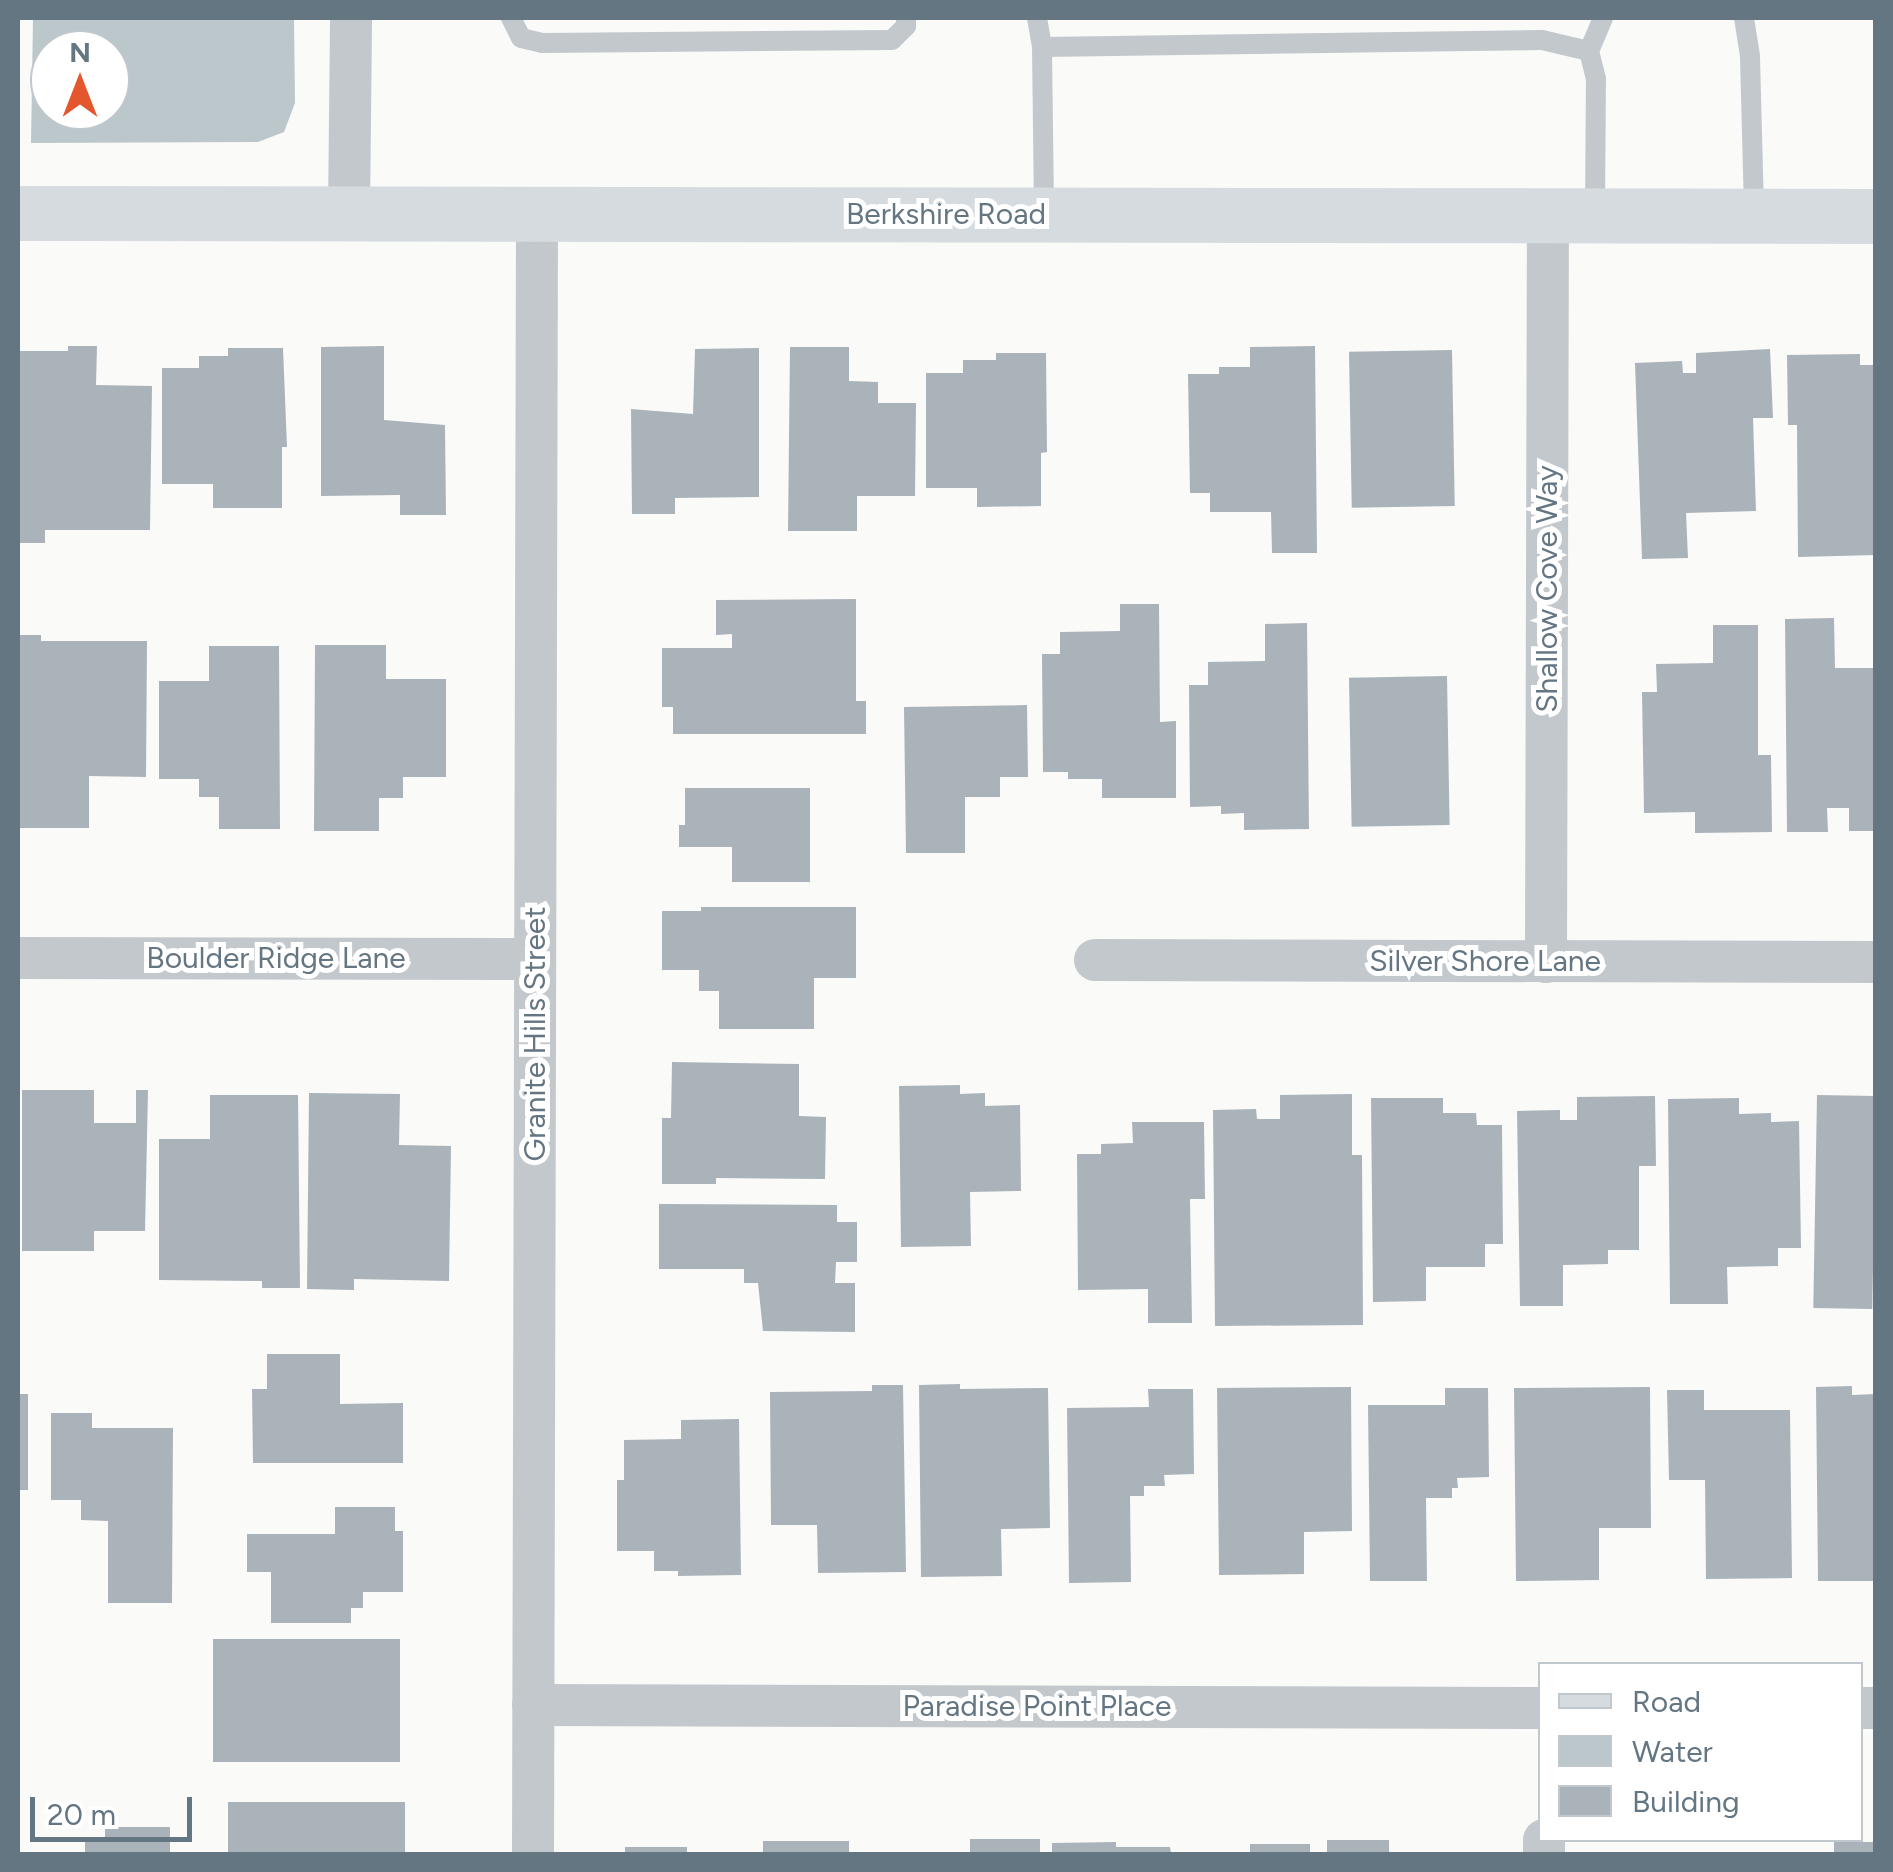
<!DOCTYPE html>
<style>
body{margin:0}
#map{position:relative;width:1893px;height:1872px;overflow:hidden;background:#fafaf8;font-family:Figtree,sans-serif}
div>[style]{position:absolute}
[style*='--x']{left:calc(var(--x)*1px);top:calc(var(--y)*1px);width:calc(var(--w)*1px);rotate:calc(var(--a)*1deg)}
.water>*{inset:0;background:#bbc7cb}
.building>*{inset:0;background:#aab3b9;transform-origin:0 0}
.lane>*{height:20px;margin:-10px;padding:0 10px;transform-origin:10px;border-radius:10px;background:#c3c8cc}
.street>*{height:42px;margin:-21px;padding:0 21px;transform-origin:21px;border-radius:21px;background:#c3c8cc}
.secondary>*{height:55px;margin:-27.5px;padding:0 27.5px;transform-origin:27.5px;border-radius:27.5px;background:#d6dbdf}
span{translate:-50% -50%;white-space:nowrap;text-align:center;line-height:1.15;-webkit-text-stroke:10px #fff;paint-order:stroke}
.street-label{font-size:30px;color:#657683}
.frame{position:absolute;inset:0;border:20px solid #657683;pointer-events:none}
.legend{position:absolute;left:1538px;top:1662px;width:325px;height:180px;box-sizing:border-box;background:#fff;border:2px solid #c1c8cd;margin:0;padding:12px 18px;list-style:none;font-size:30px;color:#657683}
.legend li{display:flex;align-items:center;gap:20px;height:50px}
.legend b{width:50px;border:2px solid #c1c8cd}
.north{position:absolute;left:30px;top:30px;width:100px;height:100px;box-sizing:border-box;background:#fff;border:2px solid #c1c8cd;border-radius:50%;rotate:0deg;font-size:28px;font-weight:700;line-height:40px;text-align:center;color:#657683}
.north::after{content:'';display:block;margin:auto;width:35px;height:45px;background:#e4572e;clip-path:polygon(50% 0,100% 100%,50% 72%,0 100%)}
.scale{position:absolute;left:30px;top:1797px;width:162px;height:45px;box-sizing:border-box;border:5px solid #657683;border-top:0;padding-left:12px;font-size:30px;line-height:35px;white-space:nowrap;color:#657683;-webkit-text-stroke:8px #fff;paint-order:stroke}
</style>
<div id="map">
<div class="water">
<div style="clip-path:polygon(evenodd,33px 18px,294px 18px,295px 103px,284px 132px,258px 142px,31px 143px,33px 18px,50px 50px,110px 50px,110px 110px,50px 110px,50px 50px)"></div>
</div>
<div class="building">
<div style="clip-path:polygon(68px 346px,97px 346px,96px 385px,152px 386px,150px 530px,45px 530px,45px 543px,18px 543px,18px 351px,68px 351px)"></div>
<div style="clip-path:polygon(384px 346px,384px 420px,445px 425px,446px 515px,400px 515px,400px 495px,321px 496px,321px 347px)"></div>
<div style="clip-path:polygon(1315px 346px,1317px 553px,1272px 553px,1271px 512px,1210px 512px,1210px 493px,1190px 493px,1188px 374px,1219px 374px,1219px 367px,1250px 367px,1250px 347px)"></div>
<div style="clip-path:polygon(790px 347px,849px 347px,849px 381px,878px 382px,878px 403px,916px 403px,915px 496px,857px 496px,857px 531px,788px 531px)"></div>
<div style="clip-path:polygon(228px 348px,283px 348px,287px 447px,282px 447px,282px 508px,213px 508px,213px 484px,162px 484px,162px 368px,199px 368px,199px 356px,228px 356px)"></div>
<div style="clip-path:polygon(759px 348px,759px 497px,675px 498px,675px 514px,632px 514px,631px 409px,693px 414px,695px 349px)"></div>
<div style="clip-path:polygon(1770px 349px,1773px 418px,1753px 418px,1756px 511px,1686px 513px,1688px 558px,1642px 559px,1635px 363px,1682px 361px,1683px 373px,1696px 373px,1696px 353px)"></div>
<div style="left:1452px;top:350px;width:156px;height:103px;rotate:89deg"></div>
<div style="clip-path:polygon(996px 353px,1046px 353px,1047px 452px,1041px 453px,1041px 506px,977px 507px,977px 488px,926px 488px,926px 373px,963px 373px,963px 360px,996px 360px)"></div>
<div style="clip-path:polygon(1860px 354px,1860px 365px,1876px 365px,1876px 555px,1798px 557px,1797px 425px,1788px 425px,1787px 355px)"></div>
<div style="clip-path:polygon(856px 599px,856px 701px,866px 701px,866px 734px,673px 734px,673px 707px,662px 707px,662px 648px,732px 648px,732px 634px,716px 635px,716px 600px)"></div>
<div style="clip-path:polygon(1120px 604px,1159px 604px,1160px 722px,1176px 721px,1176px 798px,1102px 798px,1102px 779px,1068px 779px,1068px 772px,1043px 772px,1042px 654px,1060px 654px,1060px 632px,1120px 631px)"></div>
<div style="clip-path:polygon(1834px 618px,1835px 668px,1876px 668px,1876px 831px,1849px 831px,1849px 808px,1827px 808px,1828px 832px,1787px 832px,1785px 619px)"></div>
<div style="clip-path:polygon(1307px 623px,1309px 829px,1244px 830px,1244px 813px,1221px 814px,1221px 806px,1190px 807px,1189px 685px,1208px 685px,1208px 662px,1265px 661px,1265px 624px)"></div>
<div style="clip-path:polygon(1713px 625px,1758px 625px,1758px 755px,1771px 755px,1772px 832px,1695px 833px,1695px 812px,1644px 813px,1642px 692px,1657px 692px,1656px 664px,1713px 663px)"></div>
<div style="clip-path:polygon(18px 635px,41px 635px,41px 641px,147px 641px,146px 777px,89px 776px,89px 828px,18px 828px)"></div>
<div style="clip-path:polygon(315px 645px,386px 645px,386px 679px,446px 679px,446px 777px,403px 777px,403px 798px,379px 798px,379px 831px,314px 831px)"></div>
<div style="clip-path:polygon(209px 646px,279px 646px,280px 829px,219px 829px,219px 797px,199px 797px,199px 779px,159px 779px,159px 681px,209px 681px)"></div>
<div style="left:1447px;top:676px;width:149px;height:98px;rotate:89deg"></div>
<div style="clip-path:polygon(1027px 705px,1028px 777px,1000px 777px,1000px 797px,965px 797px,965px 853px,906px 853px,904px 707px)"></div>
<div style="clip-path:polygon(685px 788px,810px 788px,810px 882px,732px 882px,732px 847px,679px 847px,679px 825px,685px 825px)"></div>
<div style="clip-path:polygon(701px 907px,856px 907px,856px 978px,814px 978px,814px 1029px,719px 1029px,719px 991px,699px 991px,699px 970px,662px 970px,662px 911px,701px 911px)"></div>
<div style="clip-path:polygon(672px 1062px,799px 1064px,799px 1116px,826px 1117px,825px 1179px,716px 1178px,716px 1184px,662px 1184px,662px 1118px,671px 1118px)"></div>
<div style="clip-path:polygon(960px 1085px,960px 1094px,985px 1093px,985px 1106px,1020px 1105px,1021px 1191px,970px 1192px,971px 1246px,901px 1247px,899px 1086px)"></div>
<div style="clip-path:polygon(22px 1090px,94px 1090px,94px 1123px,136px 1123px,136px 1090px,148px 1090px,145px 1231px,94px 1231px,94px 1251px,22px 1251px)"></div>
<div style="clip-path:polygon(309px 1093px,400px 1094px,399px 1145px,451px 1146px,449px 1281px,354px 1279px,354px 1290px,307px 1289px)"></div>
<div style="clip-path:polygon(1352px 1094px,1352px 1155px,1362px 1155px,1363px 1325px,1215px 1326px,1213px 1110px,1256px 1109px,1257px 1119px,1280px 1119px,1280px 1095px)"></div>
<div style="clip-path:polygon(210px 1095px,298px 1095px,300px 1288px,262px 1288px,262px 1281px,159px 1280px,159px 1139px,210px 1139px)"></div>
<div style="clip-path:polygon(1655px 1096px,1656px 1166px,1639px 1166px,1639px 1250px,1608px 1250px,1608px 1264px,1563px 1265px,1563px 1306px,1520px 1306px,1517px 1111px,1560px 1110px,1560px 1120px,1577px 1120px,1577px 1097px)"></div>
<div style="left:1876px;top:1096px;width:213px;height:59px;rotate:91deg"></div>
<div style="clip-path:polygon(1371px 1098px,1443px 1098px,1443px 1113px,1476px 1113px,1477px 1125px,1502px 1125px,1503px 1244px,1485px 1244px,1485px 1267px,1426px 1267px,1426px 1301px,1373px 1302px)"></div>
<div style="clip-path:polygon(1739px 1098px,1739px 1114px,1771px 1113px,1771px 1122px,1799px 1121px,1801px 1248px,1778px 1248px,1778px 1266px,1727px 1267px,1728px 1304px,1670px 1304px,1668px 1099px)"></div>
<div style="clip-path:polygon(1132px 1122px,1204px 1122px,1205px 1199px,1190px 1199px,1192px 1323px,1148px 1323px,1148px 1289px,1078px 1290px,1077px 1154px,1101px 1154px,1101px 1144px,1133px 1143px)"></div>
<div style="clip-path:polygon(659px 1204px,837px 1205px,837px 1222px,857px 1222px,857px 1262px,836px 1262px,835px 1283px,855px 1283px,855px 1332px,763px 1331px,758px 1283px,744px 1283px,744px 1269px,659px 1269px)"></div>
<div style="clip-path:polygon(267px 1354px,340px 1354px,340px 1404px,403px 1403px,403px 1463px,253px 1463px,252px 1389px,267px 1389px)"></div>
<div style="clip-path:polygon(960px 1384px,960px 1389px,1048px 1388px,1050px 1528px,1001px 1529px,1002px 1576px,921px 1577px,919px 1385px)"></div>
<div style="clip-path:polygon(872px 1385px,903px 1385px,906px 1572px,818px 1573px,817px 1525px,771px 1525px,770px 1392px,872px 1391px)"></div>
<div style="clip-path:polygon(1852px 1386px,1852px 1395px,1876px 1394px,1876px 1581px,1818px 1581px,1816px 1387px)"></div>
<div style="clip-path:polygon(1351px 1387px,1352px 1531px,1304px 1532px,1304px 1574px,1219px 1575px,1217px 1388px)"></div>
<div style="clip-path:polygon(1650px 1387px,1651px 1528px,1599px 1528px,1599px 1580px,1516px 1581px,1514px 1388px)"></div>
<div style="clip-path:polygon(1445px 1388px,1488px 1388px,1489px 1477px,1457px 1478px,1458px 1488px,1452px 1488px,1452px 1498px,1426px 1498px,1427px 1581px,1370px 1581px,1368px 1405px,1445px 1405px)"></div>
<div style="clip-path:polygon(1148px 1389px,1193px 1389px,1194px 1474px,1164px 1475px,1165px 1486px,1144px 1486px,1144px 1496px,1130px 1496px,1131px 1582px,1069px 1583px,1067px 1408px,1149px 1407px)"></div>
<div style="clip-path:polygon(1667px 1390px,1704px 1390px,1704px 1410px,1790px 1410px,1792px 1578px,1706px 1579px,1705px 1480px,1669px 1480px)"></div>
<div style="left:18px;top:1394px;width:10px;height:96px"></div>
<div style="clip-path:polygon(51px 1413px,92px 1413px,92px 1428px,173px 1428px,172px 1603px,108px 1603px,108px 1521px,81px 1520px,81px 1500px,51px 1500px)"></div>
<div style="clip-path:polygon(739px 1419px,741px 1575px,678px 1576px,678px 1571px,654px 1571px,654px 1551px,617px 1551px,617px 1480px,624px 1480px,624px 1440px,681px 1439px,681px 1420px)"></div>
<div style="clip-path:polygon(335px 1507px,395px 1507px,395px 1531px,403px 1531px,403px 1592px,363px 1592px,363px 1608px,351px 1608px,351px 1623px,271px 1623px,271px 1572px,247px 1572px,247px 1534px,335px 1534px)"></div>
<div style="left:213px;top:1639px;width:187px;height:123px"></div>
<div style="left:228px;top:1802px;width:177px;height:52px"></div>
<div style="clip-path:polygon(105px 1827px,170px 1827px,170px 1854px,85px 1854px,85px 1837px,105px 1837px)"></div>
<div style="left:970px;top:1839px;width:70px;height:15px"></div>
<div style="left:1389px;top:1840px;width:14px;height:62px;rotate:90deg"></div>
<div style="left:849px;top:1841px;width:13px;height:86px;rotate:90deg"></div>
<div style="clip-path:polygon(1116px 1842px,1116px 1847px,1170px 1847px,1171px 1854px,1052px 1854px,1052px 1843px)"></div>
<div style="left:1834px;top:1842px;width:42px;height:12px"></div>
<div style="left:1250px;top:1844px;width:60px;height:10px"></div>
<div style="left:625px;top:1847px;width:62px;height:7px"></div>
</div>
<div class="lane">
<div style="--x:511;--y:18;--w:22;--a:63"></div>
<div style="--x:521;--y:38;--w:22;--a:13"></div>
<div style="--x:542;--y:43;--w:350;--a:-0.5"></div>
<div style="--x:892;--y:40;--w:20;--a:-45"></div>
<div style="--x:906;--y:26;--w:8;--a:-90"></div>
<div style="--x:1037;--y:18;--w:29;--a:80"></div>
<div style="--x:1042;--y:47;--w:165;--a:89.3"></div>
<div style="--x:1744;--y:18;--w:39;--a:81"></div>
<div style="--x:1750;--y:57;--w:157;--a:88.5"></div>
<div style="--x:1042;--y:47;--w:500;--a:-0.8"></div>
<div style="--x:1542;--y:40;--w:48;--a:13.2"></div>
<div style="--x:1595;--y:214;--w:135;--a:-89.6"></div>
<div style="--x:1596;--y:79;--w:29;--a:-104"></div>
<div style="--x:1589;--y:51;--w:36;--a:-67"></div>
</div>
<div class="street">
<div style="--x:349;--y:214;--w:196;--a:-89.4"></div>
<div style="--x:18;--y:958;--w:517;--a:0.11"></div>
<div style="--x:1095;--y:960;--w:781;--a:0.15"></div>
<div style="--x:1546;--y:962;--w:746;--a:-89.85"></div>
<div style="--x:533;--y:1705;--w:1007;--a:0.17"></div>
<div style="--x:1860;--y:1708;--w:16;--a:0"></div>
<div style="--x:533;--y:1854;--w:1641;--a:-89.86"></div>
<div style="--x:1544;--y:1854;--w:14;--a:-90"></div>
</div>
<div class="secondary">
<div style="--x:18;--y:213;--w:1858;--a:0.09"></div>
</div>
<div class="street-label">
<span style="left:946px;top:214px">Berkshire Road</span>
<span style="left:1547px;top:589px;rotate:-90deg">Shallow Cove Way</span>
<span style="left:276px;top:958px">Boulder Ridge Lane</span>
<span style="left:1485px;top:961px">Silver Shore Lane</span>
<span style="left:535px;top:1034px;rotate:-90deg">Granite Hills Street</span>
<span style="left:1037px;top:1706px">Paradise Point Place</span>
</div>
<div class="frame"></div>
<ul class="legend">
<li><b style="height:12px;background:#d6dbdf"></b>Road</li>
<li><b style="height:28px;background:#bbc7cb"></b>Water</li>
<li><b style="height:28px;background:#aab3b9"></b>Building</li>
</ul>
<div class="north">N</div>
<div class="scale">20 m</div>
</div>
